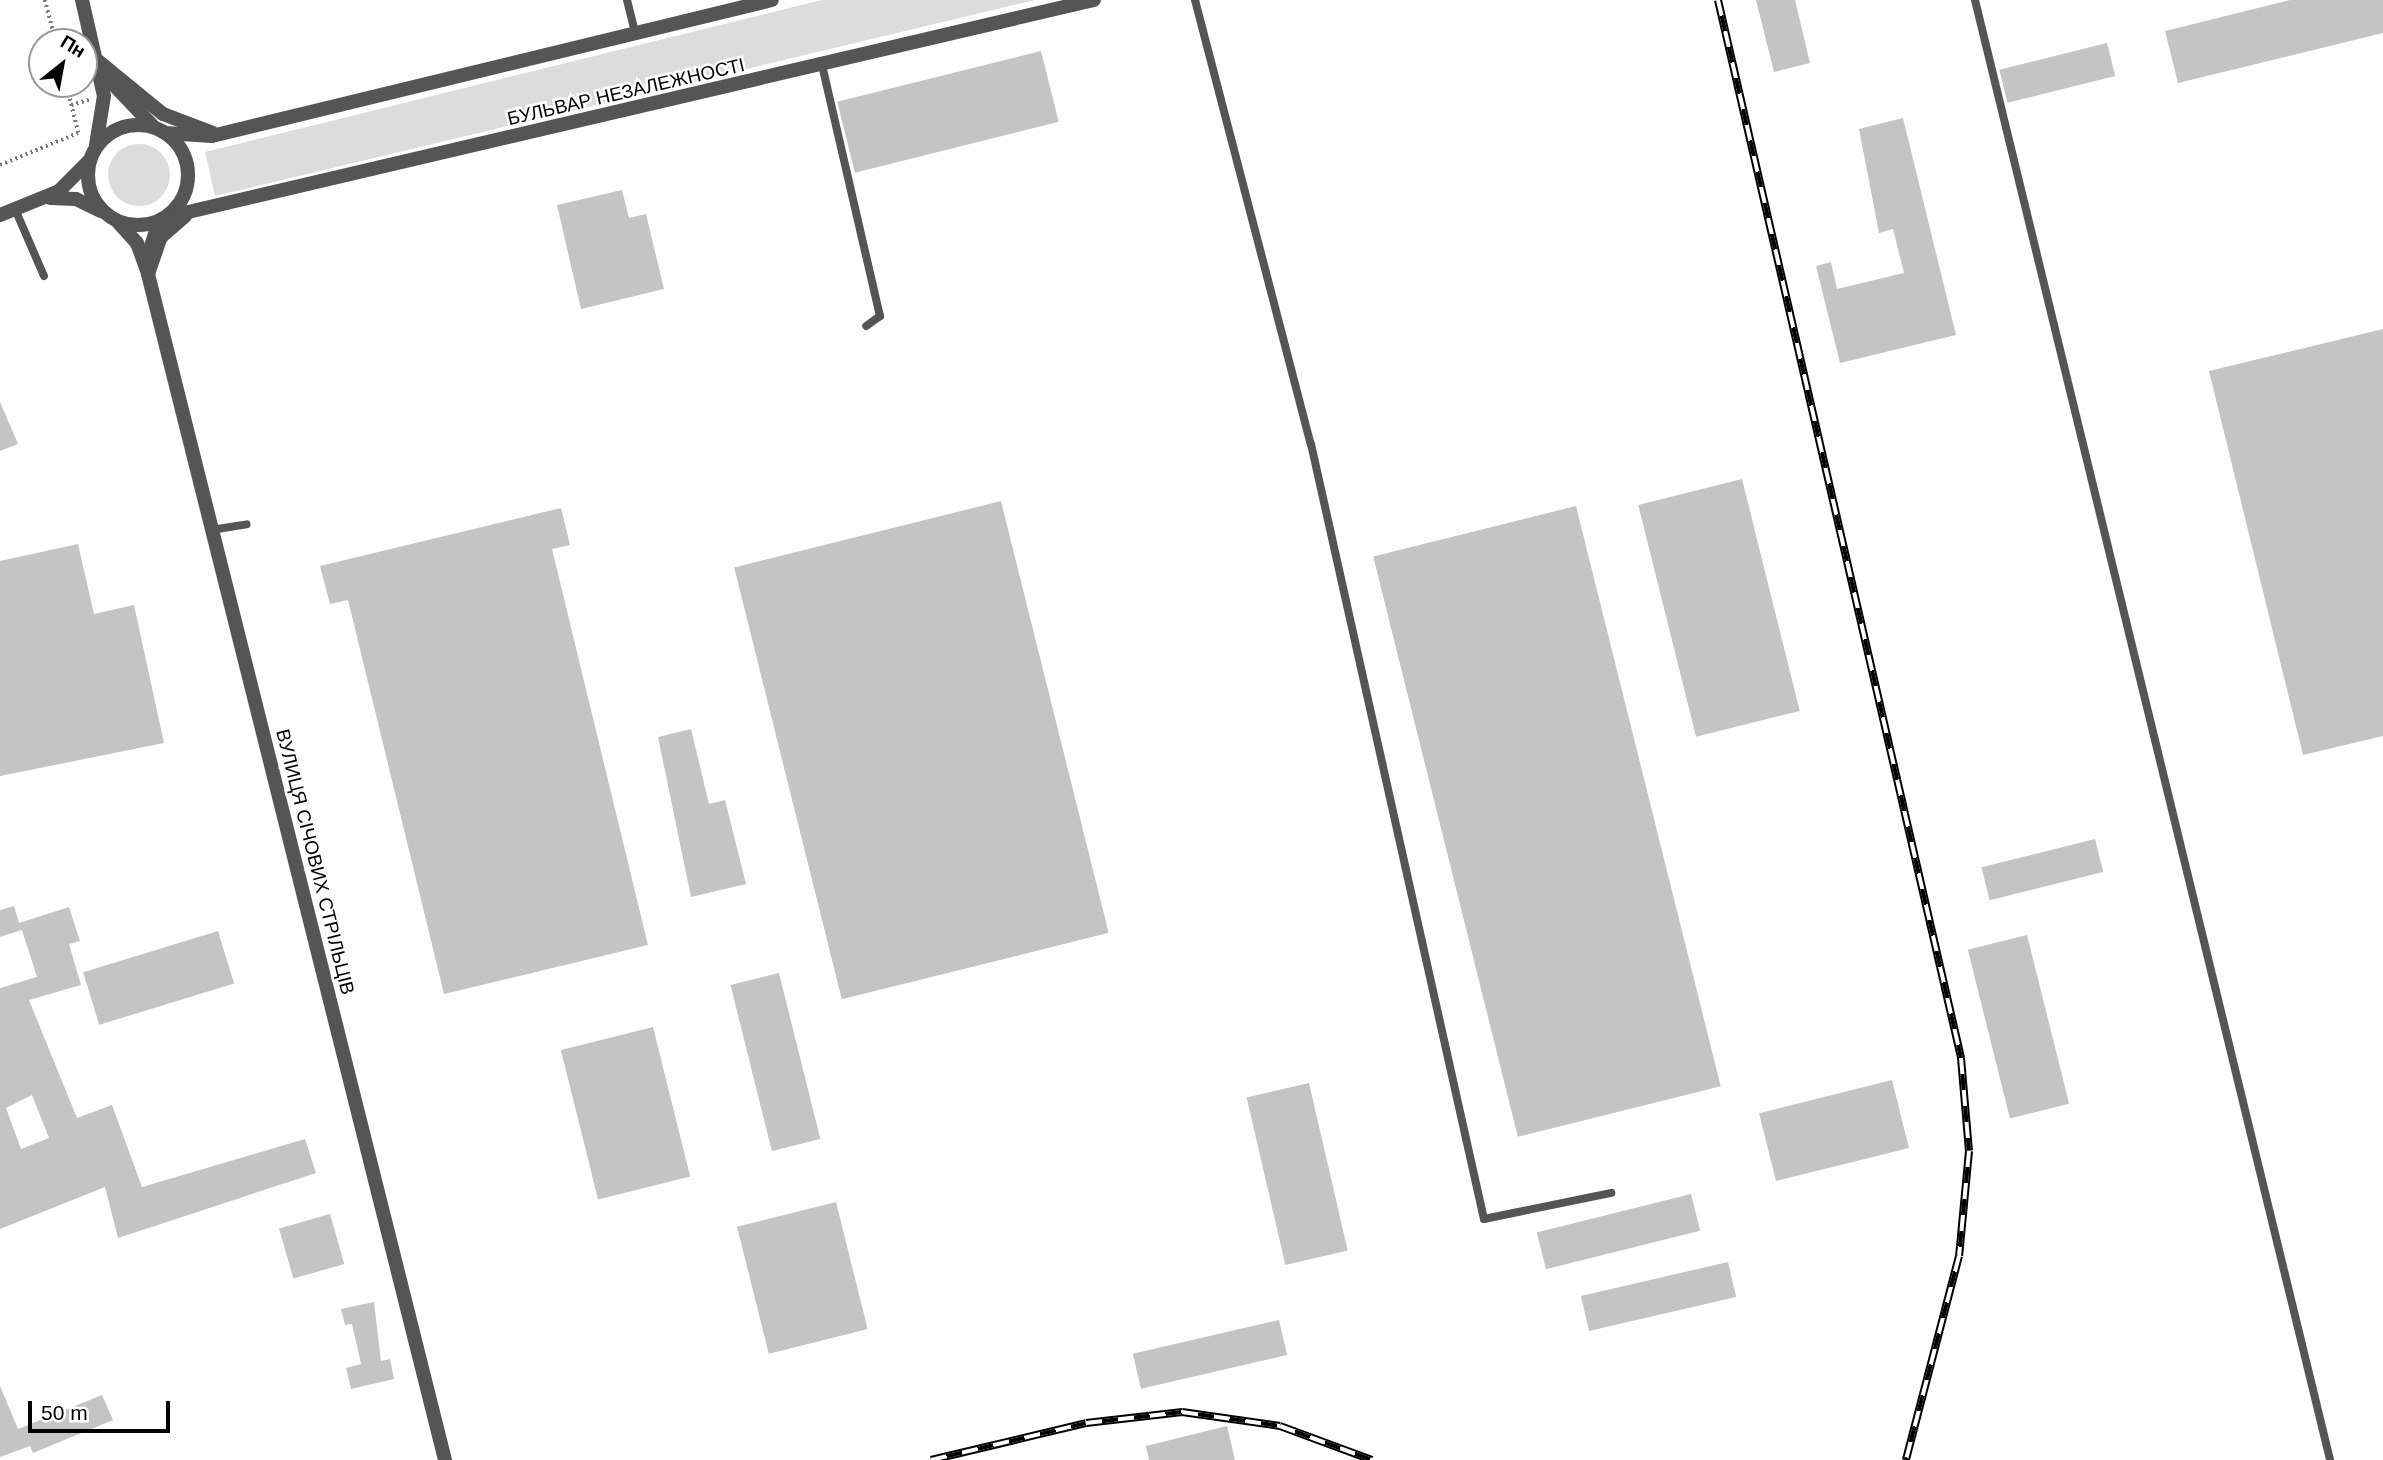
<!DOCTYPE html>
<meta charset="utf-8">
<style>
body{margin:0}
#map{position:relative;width:2383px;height:1460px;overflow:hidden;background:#fff;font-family:Helvetica,sans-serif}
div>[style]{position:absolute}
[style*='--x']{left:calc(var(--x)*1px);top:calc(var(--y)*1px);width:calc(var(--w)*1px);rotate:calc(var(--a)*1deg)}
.green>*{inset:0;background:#dcdcdc}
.round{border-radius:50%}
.building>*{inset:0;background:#c4c4c4;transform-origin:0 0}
.path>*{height:3.5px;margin-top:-1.75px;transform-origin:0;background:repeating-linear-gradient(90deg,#777 0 2px,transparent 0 5.5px)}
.service>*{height:8px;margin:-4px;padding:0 4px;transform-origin:4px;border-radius:4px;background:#555}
.minor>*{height:14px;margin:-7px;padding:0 7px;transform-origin:7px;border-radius:7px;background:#555}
.tertiary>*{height:14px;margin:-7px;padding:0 7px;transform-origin:7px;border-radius:7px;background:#555}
.tertiary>.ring{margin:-7px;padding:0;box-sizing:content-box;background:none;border:14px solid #555;border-radius:50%}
.rail>*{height:8px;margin-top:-4px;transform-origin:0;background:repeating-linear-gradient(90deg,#fff 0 16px,#000 0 32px);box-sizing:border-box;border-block:2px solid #000}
span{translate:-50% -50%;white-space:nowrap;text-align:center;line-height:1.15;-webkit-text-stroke:5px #fff;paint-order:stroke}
.street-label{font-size:19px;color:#000}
.north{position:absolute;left:28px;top:28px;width:70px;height:70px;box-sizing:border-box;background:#fff;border:2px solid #999;border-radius:50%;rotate:31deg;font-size:19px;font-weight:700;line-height:28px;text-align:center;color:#000}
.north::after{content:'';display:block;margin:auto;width:24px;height:32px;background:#000;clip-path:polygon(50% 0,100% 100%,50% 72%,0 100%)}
.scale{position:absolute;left:28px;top:1401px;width:142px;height:32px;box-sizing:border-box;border:4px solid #000;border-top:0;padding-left:9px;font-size:21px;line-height:24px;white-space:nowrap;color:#000;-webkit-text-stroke:5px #fff;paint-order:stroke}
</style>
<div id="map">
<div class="green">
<div style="clip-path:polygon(822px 0,1035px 0,215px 196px,205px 152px)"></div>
<div class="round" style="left:108px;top:144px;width:62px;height:62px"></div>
</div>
<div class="building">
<div style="clip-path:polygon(1756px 0,1795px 0,1810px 63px,1774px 72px)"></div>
<div style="clip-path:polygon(2290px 0,2383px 0,2383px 33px,2178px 83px,2165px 31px)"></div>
<div style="left:2107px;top:43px;width:34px;height:111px;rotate:76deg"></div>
<div style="left:1041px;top:51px;width:73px;height:210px;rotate:76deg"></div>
<div style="clip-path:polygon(1903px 118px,1956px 335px,1840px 363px,1816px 266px,1831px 262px,1837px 289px,1904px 273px,1893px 229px,1879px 233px,1859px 129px)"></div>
<div style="clip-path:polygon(622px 190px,629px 218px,646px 214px,664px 289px,581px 309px,557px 205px)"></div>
<div style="clip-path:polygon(2383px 329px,2383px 736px,2303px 755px,2209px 371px)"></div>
<div style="clip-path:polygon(0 402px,18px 444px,0 451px)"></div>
<div style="left:1742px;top:479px;width:239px;height:107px;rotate:76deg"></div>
<div style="left:1001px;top:501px;width:445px;height:275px;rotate:76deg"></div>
<div style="left:1576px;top:506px;width:598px;height:209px;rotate:76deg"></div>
<div style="clip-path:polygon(561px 508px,570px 545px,552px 549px,648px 945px,444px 994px,348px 600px,330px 604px,320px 566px)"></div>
<div style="clip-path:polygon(78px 544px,94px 614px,134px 605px,164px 743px,0 776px,0 561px)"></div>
<div style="clip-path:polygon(691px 729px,709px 804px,725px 800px,746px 884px,691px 897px,658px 737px)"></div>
<div style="left:2095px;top:839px;width:34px;height:117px;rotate:76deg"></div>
<div style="clip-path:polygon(evenodd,14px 906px,19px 923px,69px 907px,80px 941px,69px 944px,81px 985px,29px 1000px,77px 1118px,112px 1105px,142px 1187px,305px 1139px,316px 1173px,118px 1238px,105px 1187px,0 1229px,0 988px,37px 977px,22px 930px,0 937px,0 910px,14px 906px,32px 1095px,49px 1138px,21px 1149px,6px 1108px,32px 1095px)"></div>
<div style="left:218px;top:931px;width:55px;height:141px;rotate:73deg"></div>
<div style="left:2027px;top:935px;width:174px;height:61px;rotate:76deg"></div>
<div style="left:779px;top:973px;width:171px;height:50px;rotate:76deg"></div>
<div style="left:653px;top:1027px;width:154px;height:95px;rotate:76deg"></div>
<div style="left:1892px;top:1080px;width:70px;height:137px;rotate:76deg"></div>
<div style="left:1309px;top:1083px;width:172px;height:64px;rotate:77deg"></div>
<div style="left:1691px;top:1194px;width:38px;height:159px;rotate:76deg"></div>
<div style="left:836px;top:1202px;width:131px;height:102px;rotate:76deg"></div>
<div style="left:330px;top:1214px;width:52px;height:53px;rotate:74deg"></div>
<div style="left:1728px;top:1262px;width:36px;height:151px;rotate:77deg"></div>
<div style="clip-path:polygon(374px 1302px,381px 1361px,390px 1359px,394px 1379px,351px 1389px,346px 1368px,361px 1364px,352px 1324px,345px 1325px,341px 1309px)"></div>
<div style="left:1279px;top:1320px;width:36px;height:150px;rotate:77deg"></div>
<div style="clip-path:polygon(0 1386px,18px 1429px,102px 1395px,113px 1420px,33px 1453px,30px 1446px,0 1457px)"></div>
<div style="clip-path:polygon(1227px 1426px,1235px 1460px,1149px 1460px,1146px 1446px)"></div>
</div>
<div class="path">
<div style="--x:45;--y:0;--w:43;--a:75.3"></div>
<div style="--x:71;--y:105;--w:19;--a:-16"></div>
<div style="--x:0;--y:165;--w:84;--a:-22.3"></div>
<div style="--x:78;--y:133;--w:50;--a:-103.8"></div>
</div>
<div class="service">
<div style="--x:627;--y:0;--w:34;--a:76"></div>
<div style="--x:1195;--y:0;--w:459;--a:75.4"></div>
<div style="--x:1311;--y:444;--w:794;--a:77.42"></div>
<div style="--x:1484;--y:1219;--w:130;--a:-11.6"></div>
<div style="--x:1975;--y:0;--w:1503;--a:76.33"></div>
<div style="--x:822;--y:65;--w:258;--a:77"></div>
<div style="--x:880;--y:316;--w:17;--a:144"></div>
<div style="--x:15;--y:209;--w:73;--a:66.6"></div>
<div style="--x:211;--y:530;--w:36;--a:-9"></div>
</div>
<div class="minor">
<div style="--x:118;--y:222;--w:28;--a:48"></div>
<div style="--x:137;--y:243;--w:33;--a:70"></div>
<div style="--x:148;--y:274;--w:1223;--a:75.94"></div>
<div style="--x:146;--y:262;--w:43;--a:-72.4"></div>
</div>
<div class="tertiary">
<div style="--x:82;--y:0;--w:98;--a:77.1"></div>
<div style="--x:104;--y:96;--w:50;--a:99.3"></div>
<div style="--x:98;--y:61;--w:84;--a:39.2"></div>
<div style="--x:163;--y:114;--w:53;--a:20.8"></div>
<div style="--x:109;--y:80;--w:62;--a:46.3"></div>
<div class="ring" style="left:88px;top:125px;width:86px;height:86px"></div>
<div style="--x:165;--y:133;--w:47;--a:3.7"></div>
<div style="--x:212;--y:136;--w:576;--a:-13.65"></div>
<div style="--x:50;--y:198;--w:26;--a:2"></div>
<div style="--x:76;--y:199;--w:28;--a:26"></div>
<div style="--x:0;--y:215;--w:64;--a:-22.1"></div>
<div style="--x:59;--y:191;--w:42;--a:-45"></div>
<div style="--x:167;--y:217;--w:952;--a:-13.18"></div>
<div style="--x:148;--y:274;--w:39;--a:-71"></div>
<div style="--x:161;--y:237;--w:32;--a:-41"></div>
</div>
<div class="rail">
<div style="--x:1718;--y:0;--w:1086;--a:77.06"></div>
<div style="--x:1961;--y:1058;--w:93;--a:85.1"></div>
<div style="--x:1969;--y:1151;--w:105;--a:95.4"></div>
<div style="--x:1959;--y:1256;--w:211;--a:104.6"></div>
<div style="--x:931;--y:1460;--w:159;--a:-13.4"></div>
<div style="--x:1086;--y:1423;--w:97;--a:-6.5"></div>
<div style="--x:1182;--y:1412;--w:99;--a:8.1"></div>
<div style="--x:1280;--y:1426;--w:98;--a:20.3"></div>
</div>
<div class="street-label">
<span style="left:626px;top:92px;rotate:-13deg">БУЛЬВАР НЕЗАЛЕЖНОСТІ</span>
<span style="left:315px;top:862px;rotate:76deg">ВУЛИЦЯ СІЧОВИХ СТРІЛЬЦІВ</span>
</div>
<div class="north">Пн</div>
<div class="scale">50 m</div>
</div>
